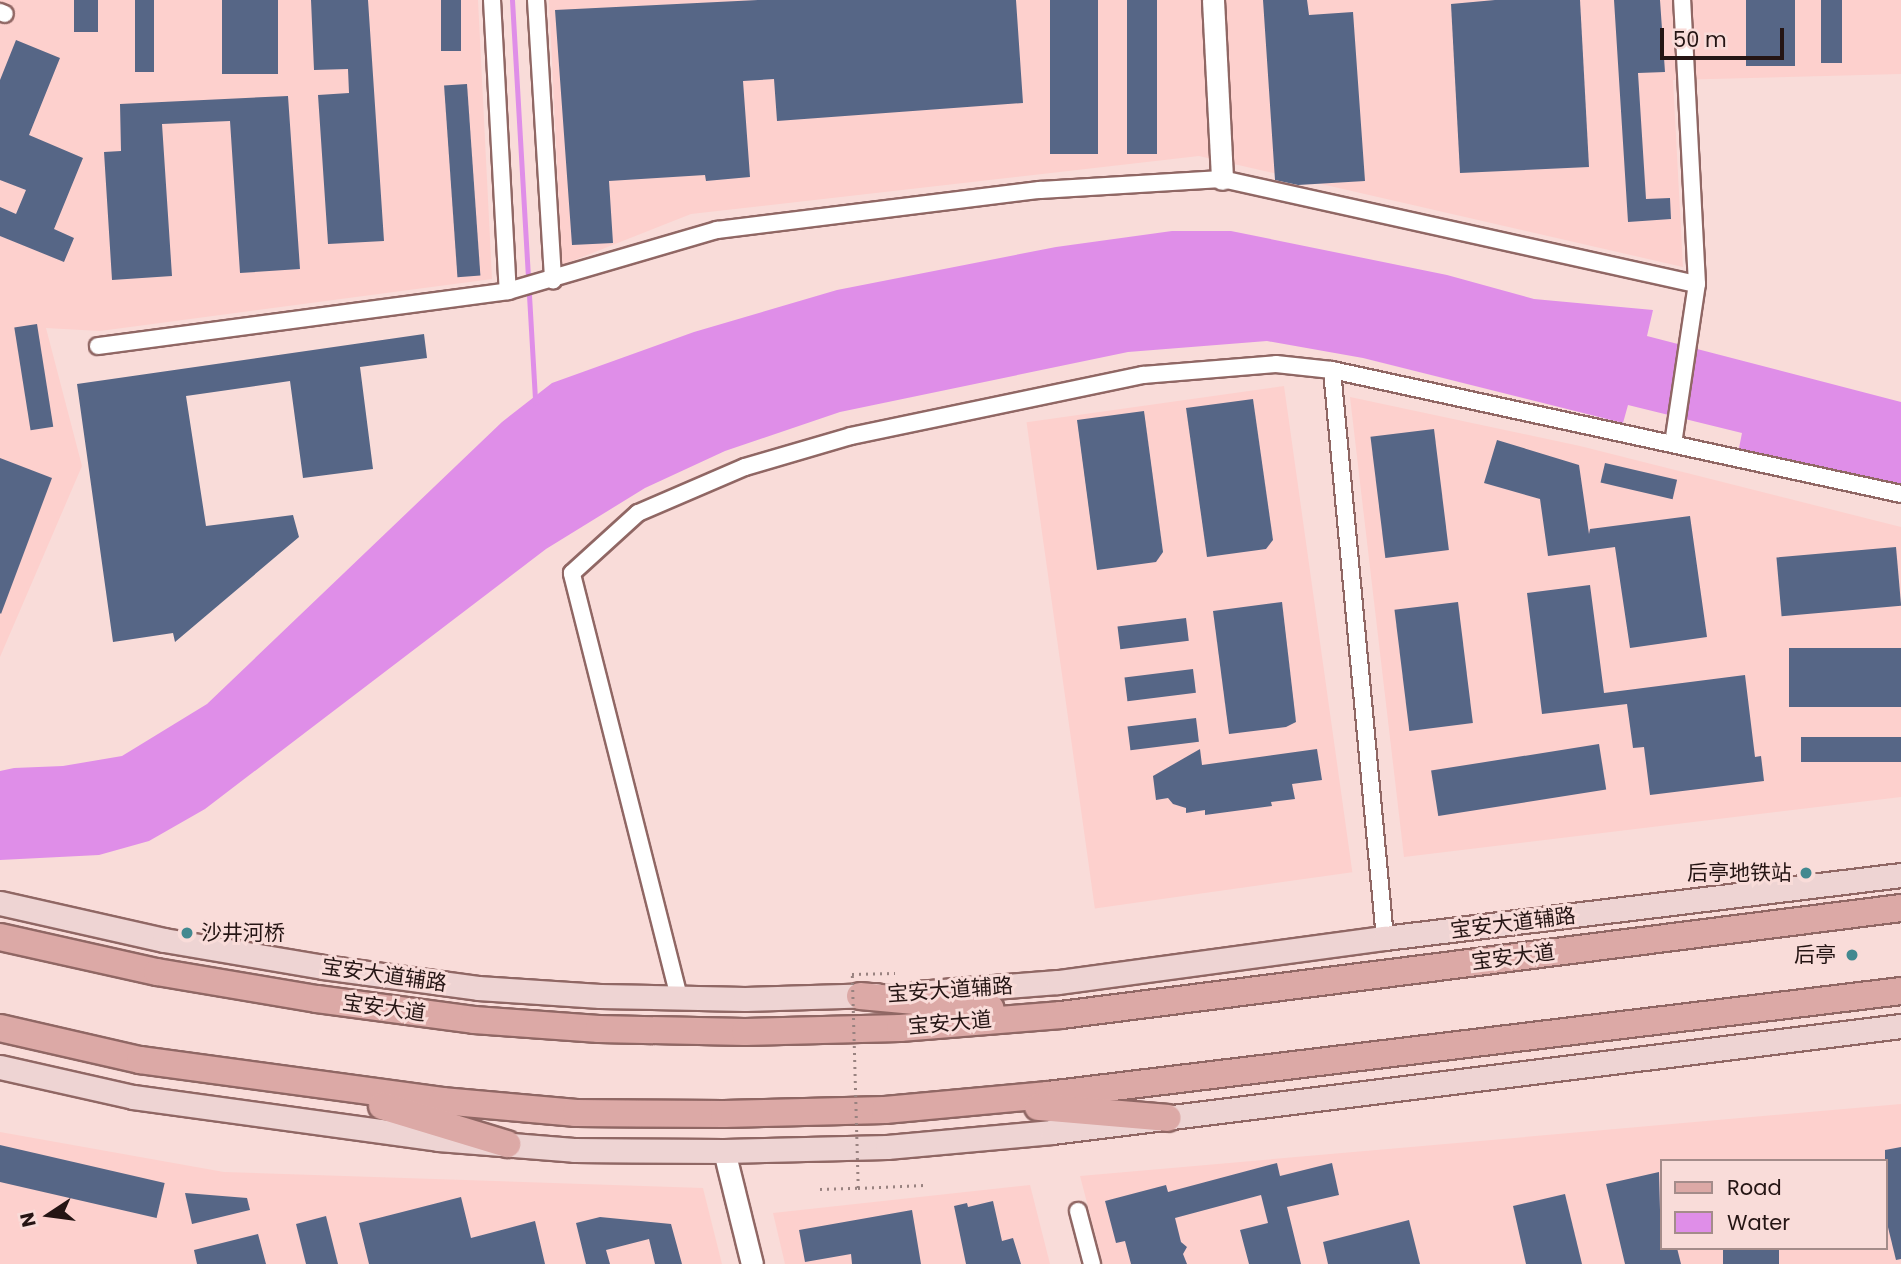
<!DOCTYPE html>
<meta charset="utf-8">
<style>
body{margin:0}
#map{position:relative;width:1901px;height:1264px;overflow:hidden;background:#f9dcd9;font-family:Poppins,"Noto Sans SC",sans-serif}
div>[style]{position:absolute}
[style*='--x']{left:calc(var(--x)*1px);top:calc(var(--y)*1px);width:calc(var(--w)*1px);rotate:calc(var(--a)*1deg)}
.built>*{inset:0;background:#fdd0cd;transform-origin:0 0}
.water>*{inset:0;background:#df8ee8}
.stream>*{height:5px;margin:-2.5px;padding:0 2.5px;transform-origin:2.5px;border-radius:2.5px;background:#df8ee8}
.building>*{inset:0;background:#566686;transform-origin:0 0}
.path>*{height:2.5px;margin-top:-1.25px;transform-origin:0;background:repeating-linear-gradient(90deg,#998280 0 2px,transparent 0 7px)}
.roads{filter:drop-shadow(2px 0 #906764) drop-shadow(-2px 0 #906764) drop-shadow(0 2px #906764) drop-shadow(0 -2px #906764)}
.minor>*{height:16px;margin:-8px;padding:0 8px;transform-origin:8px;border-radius:8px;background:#fff}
.tertiary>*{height:21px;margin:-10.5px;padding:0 10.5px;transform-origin:10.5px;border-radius:10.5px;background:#fff}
.secondary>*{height:23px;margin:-11.5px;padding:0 11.5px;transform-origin:11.5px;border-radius:11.5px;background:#eed4d3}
.primary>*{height:26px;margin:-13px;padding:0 13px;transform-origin:13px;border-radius:13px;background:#dca9a6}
.path-bridge>*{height:2.5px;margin-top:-1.25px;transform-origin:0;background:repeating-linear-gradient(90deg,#998280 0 2px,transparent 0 7px)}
.dots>*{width:19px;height:19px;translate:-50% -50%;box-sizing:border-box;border:4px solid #f9dcd9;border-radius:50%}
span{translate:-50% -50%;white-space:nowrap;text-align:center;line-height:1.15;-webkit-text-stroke:6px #f9dcd9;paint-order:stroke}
.poi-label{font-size:21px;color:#251514}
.right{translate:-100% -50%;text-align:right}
.left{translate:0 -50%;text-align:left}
.street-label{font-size:21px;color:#251514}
.legend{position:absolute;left:1660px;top:1159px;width:228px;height:91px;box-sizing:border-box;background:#f9dcd9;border:2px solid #a48c8a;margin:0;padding:9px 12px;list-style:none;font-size:21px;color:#251514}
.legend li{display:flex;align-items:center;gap:14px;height:35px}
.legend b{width:35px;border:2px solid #a48c8a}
.north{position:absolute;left:14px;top:1180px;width:70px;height:70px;-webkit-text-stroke:5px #f9dcd9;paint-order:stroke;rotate:257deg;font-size:19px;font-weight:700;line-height:28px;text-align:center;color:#251514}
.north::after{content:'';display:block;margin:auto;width:24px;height:32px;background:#251514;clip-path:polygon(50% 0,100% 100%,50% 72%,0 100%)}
.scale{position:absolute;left:1660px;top:28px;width:124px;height:32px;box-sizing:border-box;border:4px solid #251514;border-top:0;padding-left:9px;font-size:21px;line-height:24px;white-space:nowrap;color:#251514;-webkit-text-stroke:5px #f9dcd9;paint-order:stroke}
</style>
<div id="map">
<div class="built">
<div style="clip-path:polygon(0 0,478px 0,492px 279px,100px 331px,46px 328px,82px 466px,0 657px)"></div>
<div style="clip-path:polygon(549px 0,1901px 0,1901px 74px,1673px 80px,1683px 267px,1199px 156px,691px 214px,562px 265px)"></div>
<div style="left:1284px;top:386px;width:491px;height:260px;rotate:82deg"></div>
<div style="clip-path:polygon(1350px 397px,1580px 446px,1901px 527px,1901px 797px,1404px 857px)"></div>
<div style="clip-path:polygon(evenodd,1901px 1104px,1901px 1264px,1103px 1264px,1080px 1176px,1901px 1104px,1661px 1161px,1885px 1161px,1885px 1248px,1661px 1248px,1661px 1161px)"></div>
<div style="clip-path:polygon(0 1132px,224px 1172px,703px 1188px,722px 1264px,0 1264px)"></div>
<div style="clip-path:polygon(1030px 1185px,1050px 1264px,785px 1264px,773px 1213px)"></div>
</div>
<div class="water">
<div style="clip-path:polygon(1172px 231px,1231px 231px,1447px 275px,1534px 299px,1653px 310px,1647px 336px,1901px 402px,1901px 491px,1738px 453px,1742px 433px,1628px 405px,1623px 423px,1363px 358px,1267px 341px,1128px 352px,840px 412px,725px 451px,645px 488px,546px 549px,205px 809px,149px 841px,99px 855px,0 860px,0 771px,14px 768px,63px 766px,122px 756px,207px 704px,502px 422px,552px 383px,694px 332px,837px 290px,1056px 247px)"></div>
</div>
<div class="stream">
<div style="--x:512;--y:0;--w:403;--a:86.7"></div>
</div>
<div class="building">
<div style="left:74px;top:0;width:24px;height:32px"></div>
<div style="left:135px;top:0;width:19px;height:72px"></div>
<div style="left:222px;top:0;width:56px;height:74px"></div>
<div style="clip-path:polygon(311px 0,368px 0,384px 241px,328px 244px,318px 95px,349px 93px,348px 69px,314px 70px)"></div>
<div style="left:441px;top:0;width:20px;height:51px"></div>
<div style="clip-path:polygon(758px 0,1016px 0,1023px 103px,777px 121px,774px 79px,743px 81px,750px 177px,706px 181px,705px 175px,609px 181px,613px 243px,572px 245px,555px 10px)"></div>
<div style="left:1050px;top:0;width:48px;height:154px"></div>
<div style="left:1127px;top:0;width:30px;height:154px"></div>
<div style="clip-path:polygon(1263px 0,1307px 0,1309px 15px,1353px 12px,1365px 181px,1298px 185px,1275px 180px)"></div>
<div style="clip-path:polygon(1495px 0,1580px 0,1589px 167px,1460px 173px,1451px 4px)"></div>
<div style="clip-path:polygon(1614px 0,1660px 0,1665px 72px,1638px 73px,1646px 199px,1670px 198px,1671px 219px,1628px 222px)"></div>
<div style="left:1746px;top:0;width:49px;height:66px"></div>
<div style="left:1821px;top:0;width:21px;height:63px"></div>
<div style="clip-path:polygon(16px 40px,60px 58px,29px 135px,83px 158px,54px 229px,74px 238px,64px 262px,0 236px,0 207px,16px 214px,26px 190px,0 180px,0 80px)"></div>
<div style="left:467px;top:84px;width:192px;height:23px;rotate:86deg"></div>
<div style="clip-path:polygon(288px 96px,300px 269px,240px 273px,230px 121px,162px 124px,172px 276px,112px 280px,104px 152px,121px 151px,120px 104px)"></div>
<div style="left:37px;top:324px;width:104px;height:23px;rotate:81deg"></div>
<div style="clip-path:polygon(424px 334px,427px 358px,360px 367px,373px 469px,303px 478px,290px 381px,186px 396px,206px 526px,293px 515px,299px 537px,175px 642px,173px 633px,113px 642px,77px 384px)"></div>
<div style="clip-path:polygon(1253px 399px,1273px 540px,1266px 549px,1207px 557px,1186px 408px)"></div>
<div style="clip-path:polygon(1144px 411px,1163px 552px,1156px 562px,1097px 570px,1077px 420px)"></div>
<div style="left:1434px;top:429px;width:122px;height:64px;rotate:83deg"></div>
<div style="clip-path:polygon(1497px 440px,1579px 465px,1589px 534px,1590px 529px,1690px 516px,1707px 637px,1630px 648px,1615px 547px,1548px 556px,1540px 499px,1484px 483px)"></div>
<div style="clip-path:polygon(0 458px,52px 478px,1px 614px,0 613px)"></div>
<div style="left:1605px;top:463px;width:74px;height:20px;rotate:13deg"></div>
<div style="left:1896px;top:547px;width:59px;height:120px;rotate:85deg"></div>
<div style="clip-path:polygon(1590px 585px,1604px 693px,1745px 675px,1755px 757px,1761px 756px,1764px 781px,1650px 795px,1644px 747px,1633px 748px,1627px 704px,1542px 714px,1527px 593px)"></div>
<div style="clip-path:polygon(1282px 602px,1296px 722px,1286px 727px,1229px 734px,1213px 611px)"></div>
<div style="left:1458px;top:602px;width:122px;height:64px;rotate:83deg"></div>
<div style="left:1186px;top:618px;width:23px;height:69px;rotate:83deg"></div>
<div style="left:1901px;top:648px;width:59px;height:112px;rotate:90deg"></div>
<div style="left:1193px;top:669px;width:24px;height:69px;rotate:83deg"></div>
<div style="left:1196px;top:718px;width:24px;height:69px;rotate:83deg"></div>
<div style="left:1901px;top:737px;width:25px;height:100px;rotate:90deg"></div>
<div style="left:1599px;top:744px;width:46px;height:170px;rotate:81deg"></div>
<div style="clip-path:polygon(1200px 749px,1202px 765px,1317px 749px,1322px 780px,1292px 784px,1295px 799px,1271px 802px,1272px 806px,1205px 815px,1205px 810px,1186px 813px,1186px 808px,1173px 804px,1168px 798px,1156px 800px,1153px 776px)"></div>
<div style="left:0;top:1145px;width:169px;height:36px;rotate:13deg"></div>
<div style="clip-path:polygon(1901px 1147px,1901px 1259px,1896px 1260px,1885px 1215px,1885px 1150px)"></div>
<div style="clip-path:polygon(1277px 1163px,1280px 1176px,1332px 1163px,1339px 1195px,1287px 1207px,1301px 1264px,1249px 1264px,1240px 1230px,1268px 1223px,1261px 1195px,1175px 1218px,1181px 1242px,1187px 1247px,1183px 1254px,1187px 1264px,1131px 1264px,1125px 1241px,1116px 1243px,1105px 1201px,1166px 1185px,1168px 1192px)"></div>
<div style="clip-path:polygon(1659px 1172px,1661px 1248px,1677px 1248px,1681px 1264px,1625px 1264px,1606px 1184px)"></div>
<div style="clip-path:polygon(185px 1193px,247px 1198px,250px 1210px,192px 1224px)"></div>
<div style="clip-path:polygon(1565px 1194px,1582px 1264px,1526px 1264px,1513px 1206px)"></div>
<div style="clip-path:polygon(461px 1197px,471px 1238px,535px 1221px,545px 1264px,369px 1264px,359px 1223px)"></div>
<div style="clip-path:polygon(993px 1201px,1002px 1241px,1013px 1238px,1021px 1264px,966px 1264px,954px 1206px,967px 1203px,968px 1207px)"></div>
<div style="clip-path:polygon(912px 1210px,921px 1264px,852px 1264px,851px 1254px,805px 1262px,799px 1230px)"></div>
<div style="clip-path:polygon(326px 1216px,338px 1264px,306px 1264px,296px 1224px)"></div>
<div style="clip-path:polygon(600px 1217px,671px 1224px,682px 1264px,655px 1264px,649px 1239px,606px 1250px,610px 1264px,586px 1264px,576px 1223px)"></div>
<div style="clip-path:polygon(1409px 1220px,1420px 1264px,1328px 1264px,1323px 1242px)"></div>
<div style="clip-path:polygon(258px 1234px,266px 1264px,197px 1264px,194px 1250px)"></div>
<div style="left:1723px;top:1248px;width:56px;height:16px"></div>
</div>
<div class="path">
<div style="--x:858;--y:1188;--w:66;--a:-2.6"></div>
</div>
<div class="roads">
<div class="minor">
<div style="--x:492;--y:0;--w:291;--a:86.9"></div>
<div style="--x:536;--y:0;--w:281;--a:86.5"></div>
<div style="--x:0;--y:12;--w:5;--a:22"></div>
<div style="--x:98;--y:346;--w:414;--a:-7.6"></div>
<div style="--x:508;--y:291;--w:218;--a:-16.3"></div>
<div style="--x:717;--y:230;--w:325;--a:-7.1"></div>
<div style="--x:1040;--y:190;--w:182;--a:-3.5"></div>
<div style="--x:1222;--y:179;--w:486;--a:12.5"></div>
<div style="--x:1332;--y:370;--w:570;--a:84.67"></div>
<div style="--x:1673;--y:444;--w:162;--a:-81.5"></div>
<div style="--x:1697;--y:284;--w:284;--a:-93"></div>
<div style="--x:679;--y:997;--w:437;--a:-104.2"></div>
<div style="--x:572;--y:573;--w:89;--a:-42.3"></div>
<div style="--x:638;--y:513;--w:116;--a:-23.3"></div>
<div style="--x:745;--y:467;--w:110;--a:-16.3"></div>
<div style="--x:851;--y:436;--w:298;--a:-11.8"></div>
<div style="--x:1143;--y:375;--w:133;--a:-4.7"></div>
<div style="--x:1276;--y:364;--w:56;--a:6.1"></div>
<div style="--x:1332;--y:370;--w:582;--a:12.29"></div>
<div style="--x:1078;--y:1211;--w:55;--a:75.2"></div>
</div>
<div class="tertiary">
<div style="--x:1213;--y:0;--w:179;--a:87.1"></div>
<div style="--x:724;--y:1151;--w:116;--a:76.1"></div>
</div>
<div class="secondary">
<div style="--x:0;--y:903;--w:168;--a:12.7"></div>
<div style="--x:164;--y:940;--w:161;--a:9.6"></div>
<div style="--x:323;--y:967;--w:156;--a:7.7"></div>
<div style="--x:478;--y:988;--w:122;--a:3.8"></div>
<div style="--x:600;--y:996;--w:145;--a:1.2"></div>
<div style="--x:745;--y:999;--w:131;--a:-1.7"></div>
<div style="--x:917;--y:993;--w:141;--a:-4.5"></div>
<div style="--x:1058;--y:982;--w:330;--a:-7.7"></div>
<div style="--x:1385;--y:938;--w:520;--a:-6.96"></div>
<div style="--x:0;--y:1067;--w:136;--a:12.7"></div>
<div style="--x:133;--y:1097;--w:308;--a:7.8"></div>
<div style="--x:438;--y:1139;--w:136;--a:4.6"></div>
<div style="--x:574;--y:1150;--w:150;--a:0.4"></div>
<div style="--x:724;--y:1151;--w:163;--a:-1.4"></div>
<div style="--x:887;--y:1147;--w:166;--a:-5.2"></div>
<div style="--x:1052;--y:1132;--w:856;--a:-7.12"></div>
</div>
<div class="primary">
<div style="--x:0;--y:937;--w:161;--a:12.6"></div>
<div style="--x:157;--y:972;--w:162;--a:9.6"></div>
<div style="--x:317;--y:999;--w:158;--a:7.6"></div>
<div style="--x:474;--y:1020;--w:125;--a:4.1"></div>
<div style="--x:599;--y:1029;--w:146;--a:1.2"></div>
<div style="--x:745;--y:1032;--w:155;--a:-1.5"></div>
<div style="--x:900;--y:1028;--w:162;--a:-4.6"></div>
<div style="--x:1061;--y:1015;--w:847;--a:-7.26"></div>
<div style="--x:860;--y:996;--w:131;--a:5.3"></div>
<div style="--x:0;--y:1028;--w:144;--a:12.9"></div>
<div style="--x:140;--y:1060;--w:305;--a:7.7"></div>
<div style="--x:442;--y:1101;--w:135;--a:5.1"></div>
<div style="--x:576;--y:1113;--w:148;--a:0.4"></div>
<div style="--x:724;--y:1114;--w:161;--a:-1.4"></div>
<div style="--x:885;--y:1110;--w:164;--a:-5.3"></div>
<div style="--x:1048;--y:1095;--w:859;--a:-6.95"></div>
<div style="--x:382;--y:1106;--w:131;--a:16.9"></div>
<div style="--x:1038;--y:1107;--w:130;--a:4.8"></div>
</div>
</div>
<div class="path-bridge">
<div style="--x:820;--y:1189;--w:38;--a:-2"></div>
<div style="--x:858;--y:1188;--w:214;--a:-91.6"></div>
<div style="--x:852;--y:974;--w:43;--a:-1.3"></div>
</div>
<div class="dots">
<div style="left:1806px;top:873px;background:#428990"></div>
<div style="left:187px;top:933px;background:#428990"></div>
<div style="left:1852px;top:955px;background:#428990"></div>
</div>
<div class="poi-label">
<span class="right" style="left:1792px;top:873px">后亭地铁站</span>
<span class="left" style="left:201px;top:933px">沙井河桥</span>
<span class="right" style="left:1836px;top:955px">后亭</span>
</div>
<div class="street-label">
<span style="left:1513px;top:923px;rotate:-7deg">宝安大道辅路</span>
<span style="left:1513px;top:957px;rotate:-7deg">宝安大道</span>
<span style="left:384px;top:975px;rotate:8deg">宝安大道辅路</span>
<span style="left:950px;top:990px;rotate:-4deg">宝安大道辅路</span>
<span style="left:384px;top:1008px;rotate:8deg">宝安大道</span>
<span style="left:950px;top:1023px;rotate:-5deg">宝安大道</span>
</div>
<ul class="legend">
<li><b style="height:9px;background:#dca9a6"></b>Road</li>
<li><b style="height:19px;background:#df8ee8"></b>Water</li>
</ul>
<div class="north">N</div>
<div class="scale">50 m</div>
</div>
